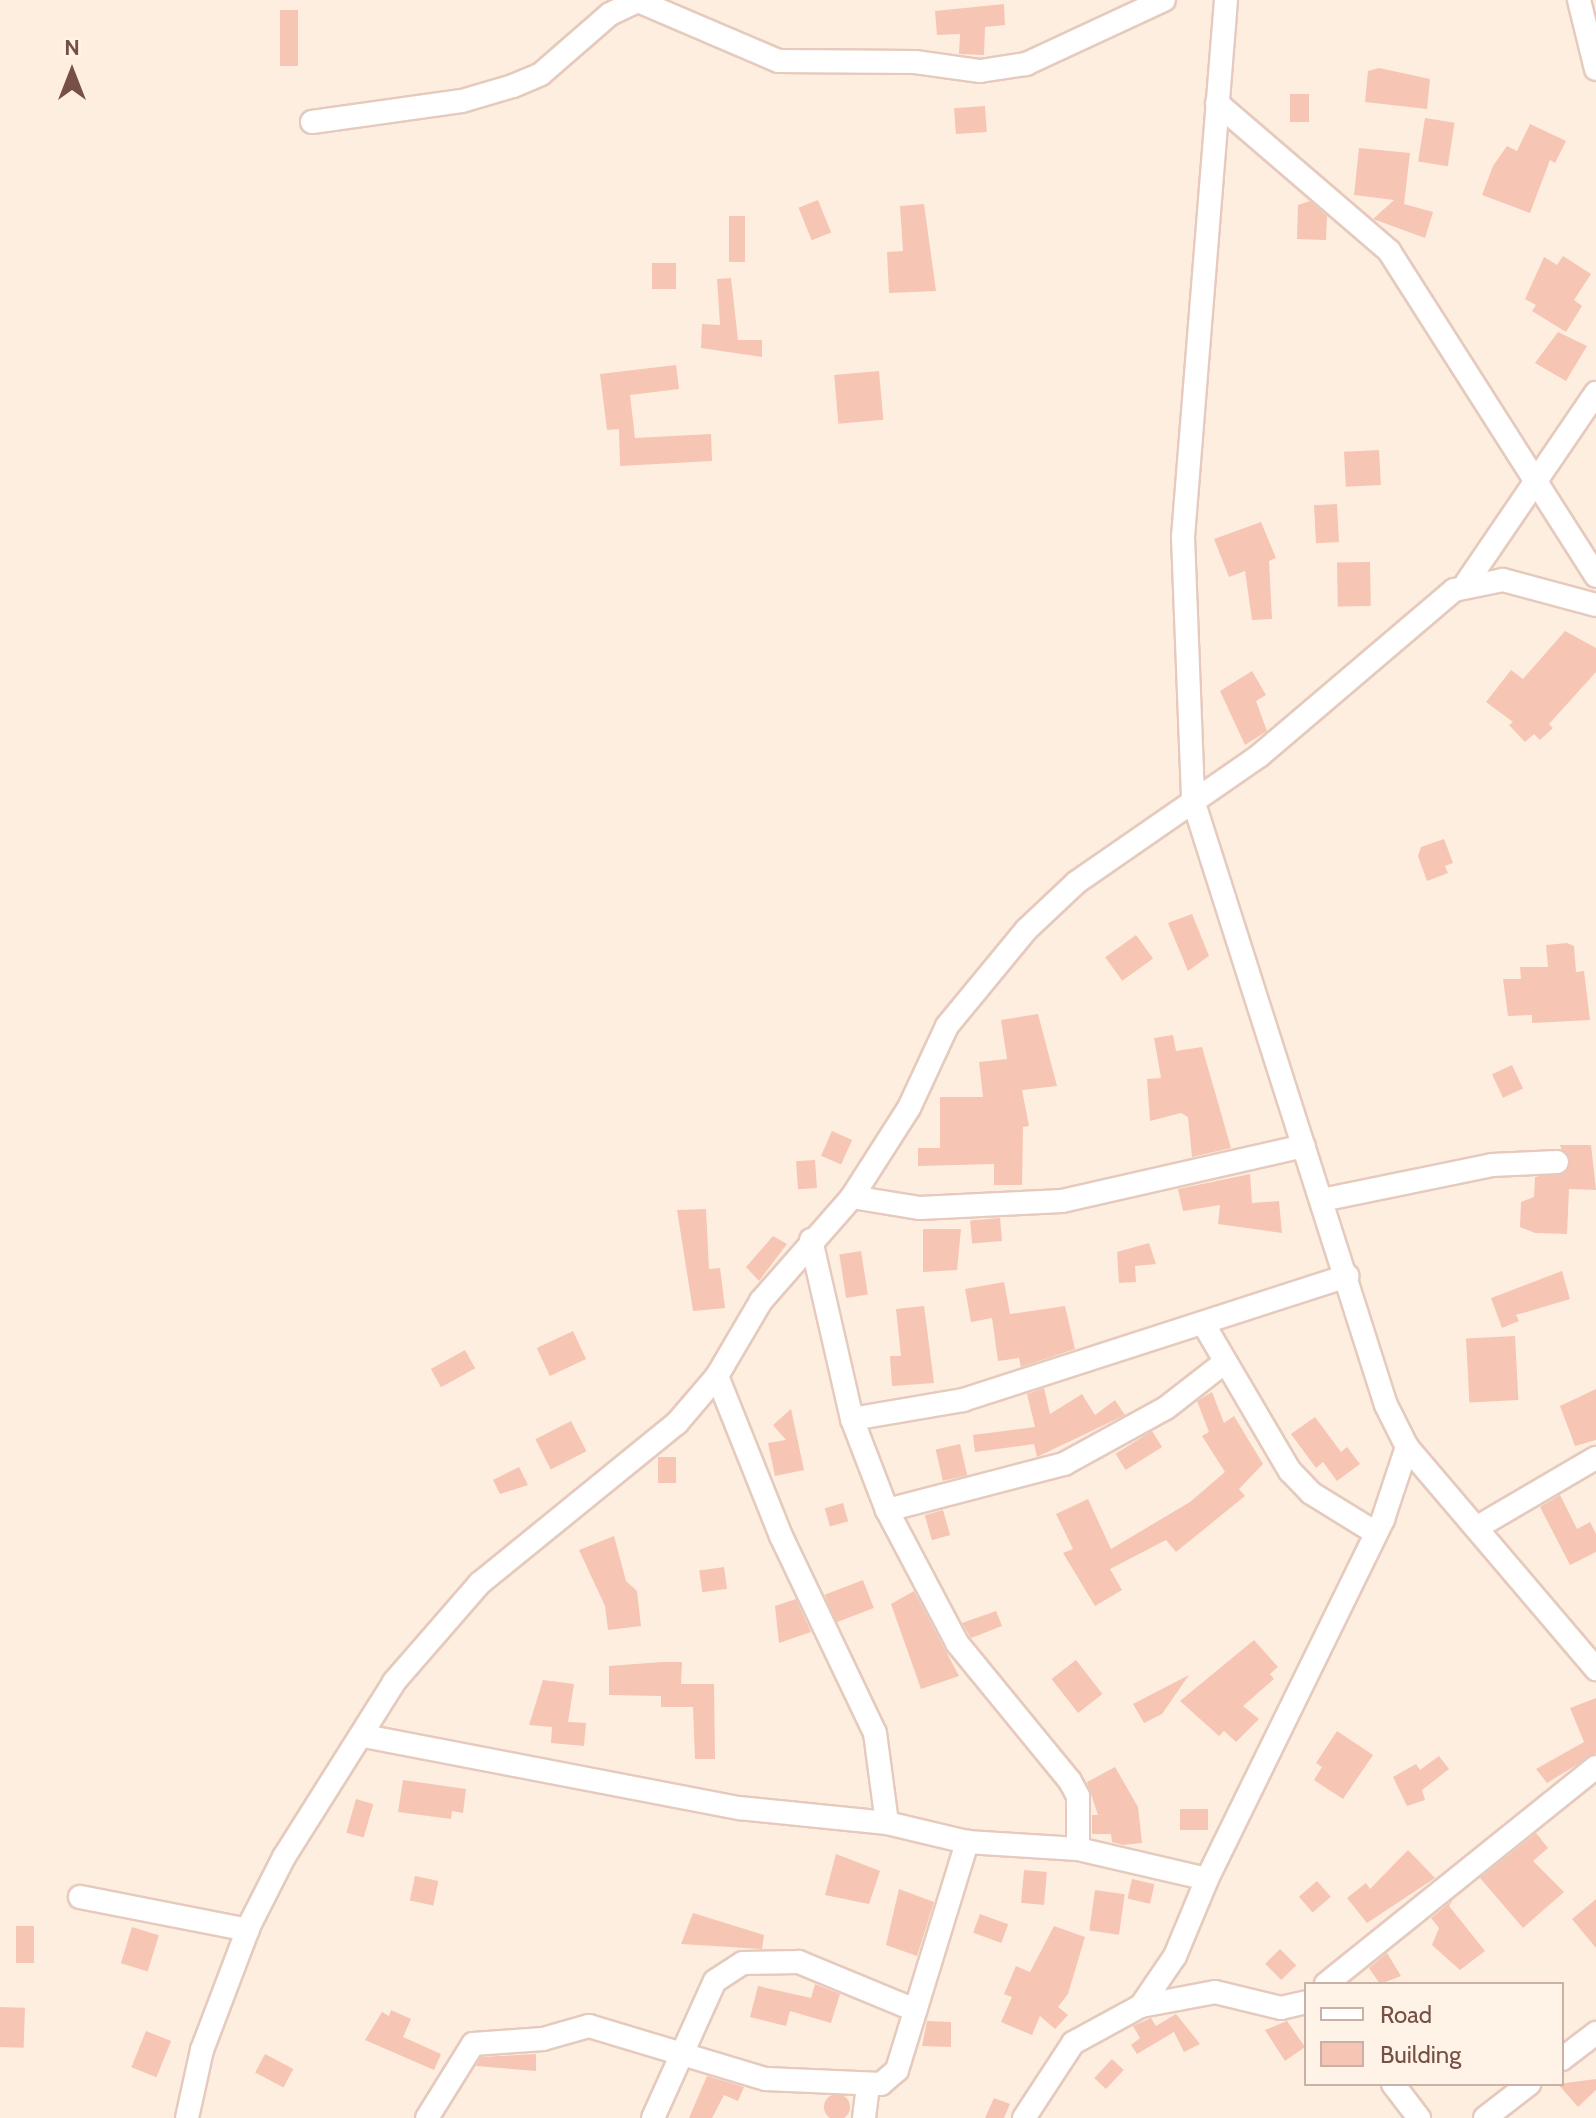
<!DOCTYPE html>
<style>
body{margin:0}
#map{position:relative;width:1596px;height:2118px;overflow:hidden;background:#feeedf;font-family:Cabin,sans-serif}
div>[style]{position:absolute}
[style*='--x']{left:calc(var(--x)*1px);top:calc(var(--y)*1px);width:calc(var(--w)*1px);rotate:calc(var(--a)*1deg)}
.building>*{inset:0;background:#f6c5b4;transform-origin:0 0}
.round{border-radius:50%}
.roads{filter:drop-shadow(2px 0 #e5cabd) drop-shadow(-2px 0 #e5cabd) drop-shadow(0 2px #e5cabd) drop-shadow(0 -2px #e5cabd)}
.street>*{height:22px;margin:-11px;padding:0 11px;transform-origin:11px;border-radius:11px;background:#fff}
span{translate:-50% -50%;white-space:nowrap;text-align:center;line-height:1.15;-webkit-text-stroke:6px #fff2e7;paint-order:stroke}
.legend{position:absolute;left:1304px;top:1982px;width:260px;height:104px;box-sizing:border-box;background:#fff2e7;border:2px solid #c9b1a6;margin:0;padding:10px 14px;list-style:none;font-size:24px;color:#775045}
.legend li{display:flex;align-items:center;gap:16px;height:40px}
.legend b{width:40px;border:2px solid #c9b1a6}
.north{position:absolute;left:32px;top:32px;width:80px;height:80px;-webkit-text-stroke:6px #fff2e7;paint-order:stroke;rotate:0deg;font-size:22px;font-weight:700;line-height:32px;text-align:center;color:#775045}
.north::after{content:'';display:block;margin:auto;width:28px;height:36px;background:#775045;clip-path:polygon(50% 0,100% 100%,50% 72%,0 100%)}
</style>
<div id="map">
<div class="building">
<div style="clip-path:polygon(1004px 4px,1005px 25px,985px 27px,984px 55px,959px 54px,960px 34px,937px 35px,935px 11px)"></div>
<div style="left:280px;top:10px;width:18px;height:56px"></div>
<div style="clip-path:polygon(1379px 68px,1430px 79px,1427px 109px,1365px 102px,1368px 71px)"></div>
<div style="left:1290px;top:94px;width:19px;height:28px"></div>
<div style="left:985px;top:106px;width:26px;height:31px;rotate:86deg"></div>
<div style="left:1425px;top:118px;width:30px;height:44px;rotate:9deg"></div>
<div style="clip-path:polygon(1530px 124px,1566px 141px,1555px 163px,1550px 160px,1530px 213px,1482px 195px,1493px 166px,1507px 146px,1517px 151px)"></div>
<div style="clip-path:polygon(1359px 148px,1410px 153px,1404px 204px,1433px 212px,1425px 238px,1373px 219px,1394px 200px,1354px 195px)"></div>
<div style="left:818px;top:200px;width:35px;height:21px;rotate:68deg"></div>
<div style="clip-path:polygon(1310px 201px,1327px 216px,1326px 240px,1297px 239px,1298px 205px)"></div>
<div style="clip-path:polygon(924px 204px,936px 291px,889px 293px,887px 252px,903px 251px,900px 206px)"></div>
<div style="left:729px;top:216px;width:16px;height:46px"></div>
<div style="clip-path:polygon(1563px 256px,1591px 274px,1574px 300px,1582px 306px,1566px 332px,1532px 311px,1536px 305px,1525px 299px,1544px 257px,1557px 265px)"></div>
<div style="left:652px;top:263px;width:24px;height:26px"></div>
<div style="clip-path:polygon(731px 278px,738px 340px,762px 340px,762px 357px,701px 348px,702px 324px,720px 325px,717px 279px)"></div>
<div style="clip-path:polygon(1558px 332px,1587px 346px,1566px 381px,1535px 363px)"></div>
<div style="clip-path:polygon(676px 365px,679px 389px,630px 395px,635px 438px,711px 434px,712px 461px,620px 466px,619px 429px,607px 430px,600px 374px)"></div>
<div style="left:879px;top:371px;width:49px;height:45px;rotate:85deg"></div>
<div style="left:1379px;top:450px;width:35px;height:35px;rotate:87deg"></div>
<div style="left:1337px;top:504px;width:38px;height:23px;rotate:87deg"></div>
<div style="clip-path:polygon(1261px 522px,1276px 558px,1269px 561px,1272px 619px,1252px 620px,1245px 571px,1229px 577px,1214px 539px)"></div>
<div style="left:1370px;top:562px;width:44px;height:33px;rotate:89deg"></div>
<div style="clip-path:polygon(1565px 631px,1596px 648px,1596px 672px,1549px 724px,1553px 728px,1540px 740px,1534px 734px,1525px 742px,1509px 725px,1513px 722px,1486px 702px,1511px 670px,1523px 679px)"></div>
<div style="clip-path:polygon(1252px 671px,1266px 695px,1256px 701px,1267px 731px,1245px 745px,1220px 691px)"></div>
<div style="clip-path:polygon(1444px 839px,1453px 863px,1445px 866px,1448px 873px,1427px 881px,1418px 856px,1421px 847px)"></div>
<div style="clip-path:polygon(1192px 914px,1209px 956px,1188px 971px,1168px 923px)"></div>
<div style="left:1136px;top:935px;width:29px;height:38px;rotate:54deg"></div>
<div style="clip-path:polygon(1567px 943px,1574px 946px,1576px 972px,1584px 971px,1590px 1020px,1532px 1023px,1532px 1015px,1508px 1016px,1503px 979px,1521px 979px,1520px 967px,1548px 967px,1546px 945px)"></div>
<div style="clip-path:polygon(1038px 1014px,1057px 1086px,1022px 1090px,1029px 1126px,1023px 1127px,1022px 1185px,994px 1185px,994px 1164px,918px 1166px,918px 1148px,940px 1148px,940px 1097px,983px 1097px,979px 1062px,1007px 1059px,1001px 1020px)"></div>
<div style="clip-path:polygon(1173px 1035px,1176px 1051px,1202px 1047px,1231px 1148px,1192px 1157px,1188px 1117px,1181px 1113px,1150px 1121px,1147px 1079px,1161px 1078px,1154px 1038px)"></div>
<div style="left:1512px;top:1065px;width:26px;height:22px;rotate:65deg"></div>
<div style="left:832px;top:1131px;width:22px;height:27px;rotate:24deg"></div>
<div style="clip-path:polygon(1560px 1145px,1591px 1145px,1596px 1190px,1569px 1189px,1567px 1234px,1535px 1233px,1520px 1227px,1521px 1202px,1534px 1197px,1535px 1177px,1569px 1169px)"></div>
<div style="left:815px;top:1160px;width:28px;height:19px;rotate:86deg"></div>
<div style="clip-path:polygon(1250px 1174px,1252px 1203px,1279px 1201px,1282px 1233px,1218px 1224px,1220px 1205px,1183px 1211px,1178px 1189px)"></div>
<div style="clip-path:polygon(706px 1209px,709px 1269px,720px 1268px,725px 1308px,693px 1311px,677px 1210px)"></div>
<div style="left:1000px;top:1218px;width:23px;height:30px;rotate:85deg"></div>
<div style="clip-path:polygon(923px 1229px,961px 1229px,957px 1270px,923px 1272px)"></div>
<div style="clip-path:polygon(773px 1236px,787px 1244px,759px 1281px,746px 1267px)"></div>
<div style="clip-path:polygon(1149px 1243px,1156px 1264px,1135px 1266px,1136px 1282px,1119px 1283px,1117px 1252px)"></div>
<div style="left:861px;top:1251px;width:44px;height:22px;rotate:81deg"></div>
<div style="clip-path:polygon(1562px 1271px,1570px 1299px,1516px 1315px,1519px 1321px,1502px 1328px,1491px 1298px)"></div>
<div style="clip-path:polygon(1004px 1282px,1010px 1314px,1065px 1306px,1075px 1349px,1021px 1367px,1019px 1358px,998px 1361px,992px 1318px,971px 1322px,965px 1289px)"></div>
<div style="clip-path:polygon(924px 1306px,934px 1383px,892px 1386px,890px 1356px,901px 1356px,896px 1309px)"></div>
<div style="left:573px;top:1331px;width:31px;height:40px;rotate:65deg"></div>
<div style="left:1515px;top:1336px;width:64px;height:49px;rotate:87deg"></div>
<div style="left:465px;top:1350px;width:21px;height:39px;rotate:61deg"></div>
<div style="clip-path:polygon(1044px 1388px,1050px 1414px,1082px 1394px,1095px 1415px,1115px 1400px,1125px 1415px,1037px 1457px,1034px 1444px,975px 1452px,973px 1435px,1035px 1427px,1027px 1394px)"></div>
<div style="clip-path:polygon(1596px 1389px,1596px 1440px,1575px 1446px,1560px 1406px)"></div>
<div style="clip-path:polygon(1212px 1392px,1224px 1423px,1234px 1416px,1263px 1464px,1239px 1489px,1245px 1496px,1176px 1552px,1166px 1540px,1110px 1569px,1122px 1590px,1095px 1606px,1063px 1553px,1073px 1549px,1056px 1514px,1088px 1499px,1111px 1549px,1190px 1502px,1225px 1472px,1202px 1436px,1209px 1432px,1197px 1401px)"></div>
<div style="clip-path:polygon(791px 1409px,804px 1470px,775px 1476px,768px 1443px,786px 1440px,773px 1425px)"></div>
<div style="clip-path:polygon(1315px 1417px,1341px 1452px,1347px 1447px,1360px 1464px,1337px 1481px,1323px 1462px,1316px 1468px,1291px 1434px)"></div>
<div style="left:571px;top:1421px;width:34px;height:40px;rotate:63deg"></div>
<div style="left:1152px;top:1431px;width:19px;height:43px;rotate:58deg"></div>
<div style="left:960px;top:1444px;width:32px;height:25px;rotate:77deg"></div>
<div style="left:658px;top:1457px;width:18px;height:26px"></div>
<div style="clip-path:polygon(519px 1467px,528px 1485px,500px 1494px,493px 1480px)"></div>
<div style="clip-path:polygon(1560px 1495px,1577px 1529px,1590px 1522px,1596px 1534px,1596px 1552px,1570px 1565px,1540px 1507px)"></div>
<div style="left:843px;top:1503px;width:19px;height:19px;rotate:74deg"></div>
<div style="left:943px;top:1510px;width:26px;height:19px;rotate:74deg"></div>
<div style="clip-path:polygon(614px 1536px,626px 1581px,637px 1591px,641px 1626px,608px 1630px,605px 1606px,579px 1550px)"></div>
<div style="left:724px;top:1567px;width:22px;height:25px;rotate:82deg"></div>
<div style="left:863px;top:1580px;width:30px;height:41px;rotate:69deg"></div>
<div style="clip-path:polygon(914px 1591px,959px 1676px,921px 1689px,891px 1604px)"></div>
<div style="clip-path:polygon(796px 1599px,811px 1632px,779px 1643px,775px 1606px)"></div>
<div style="clip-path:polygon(996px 1611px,1002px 1626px,971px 1638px,962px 1623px)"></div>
<div style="clip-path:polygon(1254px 1640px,1278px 1667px,1270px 1674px,1274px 1679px,1243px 1706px,1259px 1719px,1236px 1742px,1224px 1731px,1219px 1736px,1180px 1701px)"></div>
<div style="left:1076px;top:1660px;width:43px;height:31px;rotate:52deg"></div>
<div style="clip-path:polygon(662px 1662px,682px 1662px,681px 1684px,714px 1684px,715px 1759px,695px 1759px,693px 1707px,661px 1707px,661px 1696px,609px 1695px,609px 1666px)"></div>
<div style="clip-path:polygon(1189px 1675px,1162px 1714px,1144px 1723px,1133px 1704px)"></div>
<div style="clip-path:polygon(543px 1680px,574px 1684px,568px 1722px,586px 1723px,584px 1746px,551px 1743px,552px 1727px,529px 1725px)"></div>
<div style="clip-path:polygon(1596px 1698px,1596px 1753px,1547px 1783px,1536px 1769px,1584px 1742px,1570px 1708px)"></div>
<div style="clip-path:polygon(1337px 1731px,1373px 1755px,1343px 1799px,1314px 1780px,1322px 1767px,1316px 1763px)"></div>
<div style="clip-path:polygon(1439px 1756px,1449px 1769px,1422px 1790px,1425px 1800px,1407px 1806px,1393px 1777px,1416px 1764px,1420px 1770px)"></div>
<div style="clip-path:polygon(1115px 1767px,1138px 1807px,1142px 1843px,1123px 1845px,1112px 1842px,1111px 1834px,1092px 1834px,1092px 1815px,1098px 1815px,1087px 1782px)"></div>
<div style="clip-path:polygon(403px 1780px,466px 1789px,463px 1813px,452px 1811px,451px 1819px,398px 1812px)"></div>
<div style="left:356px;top:1799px;width:18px;height:35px;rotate:16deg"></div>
<div style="left:1180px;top:1809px;width:28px;height:21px"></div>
<div style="clip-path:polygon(1536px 1833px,1548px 1848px,1533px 1861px,1564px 1892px,1523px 1928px,1480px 1878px)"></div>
<div style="clip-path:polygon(1408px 1850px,1435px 1878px,1367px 1923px,1347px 1898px,1366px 1883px,1370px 1889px)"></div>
<div style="clip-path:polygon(836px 1854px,880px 1871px,869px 1904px,825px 1895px)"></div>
<div style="left:1024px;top:1870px;width:23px;height:33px;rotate:5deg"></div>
<div style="left:415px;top:1876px;width:24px;height:25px;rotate:12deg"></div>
<div style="left:1132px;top:1879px;width:23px;height:20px;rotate:13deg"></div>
<div style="left:1317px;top:1881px;width:21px;height:24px;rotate:49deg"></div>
<div style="clip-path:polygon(899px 1889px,934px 1902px,917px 1956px,886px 1945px)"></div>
<div style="left:1095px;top:1890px;width:30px;height:41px;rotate:8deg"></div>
<div style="clip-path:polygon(1596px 1899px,1596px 1948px,1572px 1919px)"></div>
<div style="clip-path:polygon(1453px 1900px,1449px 1906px,1485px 1951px,1460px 1970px,1432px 1945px,1439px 1928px,1431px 1918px)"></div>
<div style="clip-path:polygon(693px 1913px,764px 1935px,762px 1949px,681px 1944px)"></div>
<div style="left:980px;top:1914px;width:30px;height:20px;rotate:20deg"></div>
<div style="left:16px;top:1926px;width:18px;height:37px"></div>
<div style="clip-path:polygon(1054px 1926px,1085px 1937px,1068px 1994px,1058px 2007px,1068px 2015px,1055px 2029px,1040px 2016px,1032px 2035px,1001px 2022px,1012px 1997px,1004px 1994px,1016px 1966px,1030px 1972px)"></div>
<div style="left:132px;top:1927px;width:28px;height:38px;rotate:17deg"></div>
<div style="left:1280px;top:1949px;width:23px;height:21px;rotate:45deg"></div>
<div style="clip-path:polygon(1387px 1953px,1401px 1976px,1380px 1984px,1369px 1968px)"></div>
<div style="clip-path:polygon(815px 1984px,840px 1994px,831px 2023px,790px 2011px,786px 2026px,750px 2017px,758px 1986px,811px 1998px)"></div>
<div style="left:0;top:2007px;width:25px;height:40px;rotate:2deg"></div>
<div style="clip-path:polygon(391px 2010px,411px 2019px,403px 2037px,441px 2054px,434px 2070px,365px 2040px,382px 2012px,389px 2016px)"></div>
<div style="clip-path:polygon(1176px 2014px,1200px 2044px,1184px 2052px,1174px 2032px,1137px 2054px,1131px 2045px,1140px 2038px,1133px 2026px,1151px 2018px,1156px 2026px)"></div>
<div style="clip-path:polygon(927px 2021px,951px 2022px,951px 2047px,922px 2046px)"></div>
<div style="clip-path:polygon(1287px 2021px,1305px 2047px,1285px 2061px,1265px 2030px)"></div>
<div style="left:146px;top:2031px;width:27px;height:39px;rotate:22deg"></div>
<div style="left:265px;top:2054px;width:32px;height:21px;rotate:28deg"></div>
<div style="clip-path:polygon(536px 2054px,536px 2071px,476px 2066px,481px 2057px)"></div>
<div style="left:1112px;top:2059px;width:16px;height:26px;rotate:43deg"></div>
<div style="clip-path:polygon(707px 2076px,744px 2087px,738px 2101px,724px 2095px,712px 2118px,689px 2118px)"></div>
<div style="clip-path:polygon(1596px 2079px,1596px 2090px,1578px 2107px,1558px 2084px)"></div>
<div class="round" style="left:824px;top:2094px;width:26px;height:26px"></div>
<div style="clip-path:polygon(994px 2098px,1010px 2104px,1004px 2118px,985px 2118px)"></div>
</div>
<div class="roads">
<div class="street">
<div style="--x:1226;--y:0;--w:539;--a:94.58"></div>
<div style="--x:1183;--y:537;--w:263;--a:87.8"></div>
<div style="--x:1193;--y:800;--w:635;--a:72.31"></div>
<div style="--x:1386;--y:1405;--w:47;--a:63.4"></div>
<div style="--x:1407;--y:1447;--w:292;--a:49.6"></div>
<div style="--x:1579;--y:0;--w:71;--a:76.2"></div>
<div style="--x:1217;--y:103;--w:227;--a:40.7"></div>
<div style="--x:1389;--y:251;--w:385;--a:57.5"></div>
<div style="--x:312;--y:122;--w:151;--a:-8"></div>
<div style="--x:462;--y:101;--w:53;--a:-16.4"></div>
<div style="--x:513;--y:86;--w:30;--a:-23"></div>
<div style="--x:541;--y:74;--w:91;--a:-41"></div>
<div style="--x:610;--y:14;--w:31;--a:-25"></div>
<div style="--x:638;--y:1;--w:153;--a:23.1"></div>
<div style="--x:779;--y:61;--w:136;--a:0.4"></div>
<div style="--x:915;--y:62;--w:66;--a:7.9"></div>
<div style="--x:980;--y:71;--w:47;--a:-8.7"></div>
<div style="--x:1026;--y:64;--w:152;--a:-24.9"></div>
<div style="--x:1467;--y:582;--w:229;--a:-55.7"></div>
<div style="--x:852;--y:1197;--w:69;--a:9.2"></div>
<div style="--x:920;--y:1208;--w:142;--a:-2.8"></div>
<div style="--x:1062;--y:1201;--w:248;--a:-12.8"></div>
<div style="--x:1322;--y:1200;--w:174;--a:-11.6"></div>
<div style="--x:1492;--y:1165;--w:65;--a:-2.6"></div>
<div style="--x:811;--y:1240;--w:184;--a:77.1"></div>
<div style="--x:852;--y:1419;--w:97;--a:69"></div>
<div style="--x:887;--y:1510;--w:150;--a:62.2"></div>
<div style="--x:957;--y:1643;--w:178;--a:50.7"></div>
<div style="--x:1070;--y:1781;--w:17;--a:62"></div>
<div style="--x:1078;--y:1796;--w:53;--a:90"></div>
<div style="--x:1203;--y:1323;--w:172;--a:59.6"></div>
<div style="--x:1290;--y:1471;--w:30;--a:46"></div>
<div style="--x:1311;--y:1493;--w:76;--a:31.6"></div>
<div style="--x:717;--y:1376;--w:172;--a:68.2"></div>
<div style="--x:781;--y:1536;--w:218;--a:64.5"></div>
<div style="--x:875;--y:1733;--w:91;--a:82.4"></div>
<div style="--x:852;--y:1419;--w:113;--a:-9.7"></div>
<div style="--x:963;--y:1400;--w:404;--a:-17.9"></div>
<div style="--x:887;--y:1510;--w:183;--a:-14.6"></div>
<div style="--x:1064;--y:1464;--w:116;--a:-28.8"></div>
<div style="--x:1166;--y:1408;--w:75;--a:-37.9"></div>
<div style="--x:1476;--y:1528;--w:139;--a:-30.3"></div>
<div style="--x:364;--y:1736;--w:382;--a:10.9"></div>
<div style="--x:739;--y:1808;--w:149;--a:5.8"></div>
<div style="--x:887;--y:1823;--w:82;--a:13.4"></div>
<div style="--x:967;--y:1842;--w:111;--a:3.6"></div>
<div style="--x:1078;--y:1849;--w:132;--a:13.1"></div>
<div style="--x:80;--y:1897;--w:171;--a:11.1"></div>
<div style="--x:1326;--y:1984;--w:346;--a:-38.8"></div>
<div style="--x:1141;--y:2006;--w:75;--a:-10.7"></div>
<div style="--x:1215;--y:1992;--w:68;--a:13.6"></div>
<div style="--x:1281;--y:2008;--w:26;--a:-13"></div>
<div style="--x:1562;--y:2059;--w:43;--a:-37.4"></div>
<div style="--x:1393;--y:2084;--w:43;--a:52.6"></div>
<div style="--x:187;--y:2118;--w:70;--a:-77.6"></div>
<div style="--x:202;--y:2050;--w:133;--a:-69.2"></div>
<div style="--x:249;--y:1926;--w:77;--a:-63.1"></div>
<div style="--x:284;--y:1857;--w:207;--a:-57.8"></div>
<div style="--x:394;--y:1682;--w:131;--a:-49"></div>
<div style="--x:480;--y:1583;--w:254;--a:-39.1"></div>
<div style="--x:677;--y:1423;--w:62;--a:-49.6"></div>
<div style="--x:717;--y:1376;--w:87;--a:-59.6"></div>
<div style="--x:761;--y:1301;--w:138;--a:-48.8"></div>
<div style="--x:852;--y:1197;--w:106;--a:-57.4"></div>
<div style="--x:909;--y:1108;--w:90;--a:-65.1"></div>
<div style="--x:947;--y:1026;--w:124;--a:-50.5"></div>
<div style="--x:1026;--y:930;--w:70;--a:-43.3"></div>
<div style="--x:1077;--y:882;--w:221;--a:-34.7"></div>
<div style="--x:1259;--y:756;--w:256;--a:-40.4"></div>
<div style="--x:1454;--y:590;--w:50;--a:-11.5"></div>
<div style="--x:1503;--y:580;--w:96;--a:15"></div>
<div style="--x:427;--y:2118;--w:87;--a:-58.1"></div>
<div style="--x:473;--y:2044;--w:70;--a:-4.1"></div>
<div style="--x:543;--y:2039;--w:48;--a:-15.8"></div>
<div style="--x:589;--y:2026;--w:185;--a:16.7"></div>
<div style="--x:766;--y:2079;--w:115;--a:2.5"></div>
<div style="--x:881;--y:2084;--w:21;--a:-41"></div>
<div style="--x:897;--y:2070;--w:239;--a:-72.9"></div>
<div style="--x:653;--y:2118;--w:150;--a:-65.7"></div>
<div style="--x:715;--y:1981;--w:33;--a:-33"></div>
<div style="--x:743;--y:1963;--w:56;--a:-1"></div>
<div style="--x:799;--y:1962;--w:126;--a:22.5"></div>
<div style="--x:864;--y:2118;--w:32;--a:-83"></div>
<div style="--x:1024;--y:2118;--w:90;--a:-56.8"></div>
<div style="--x:1073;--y:2043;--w:77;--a:-28.6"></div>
<div style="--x:1141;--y:2006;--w:60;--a:-55.8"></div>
<div style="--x:1175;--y:1956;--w:83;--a:-67.4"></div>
<div style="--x:1207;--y:1879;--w:401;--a:-63.9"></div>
<div style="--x:1383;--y:1519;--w:76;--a:-71.6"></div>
<div style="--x:1485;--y:2118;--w:56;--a:-37.7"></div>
</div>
</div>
<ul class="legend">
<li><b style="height:10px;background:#fff"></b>Road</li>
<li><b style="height:22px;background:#f6c5b4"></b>Building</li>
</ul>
<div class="north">N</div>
</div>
